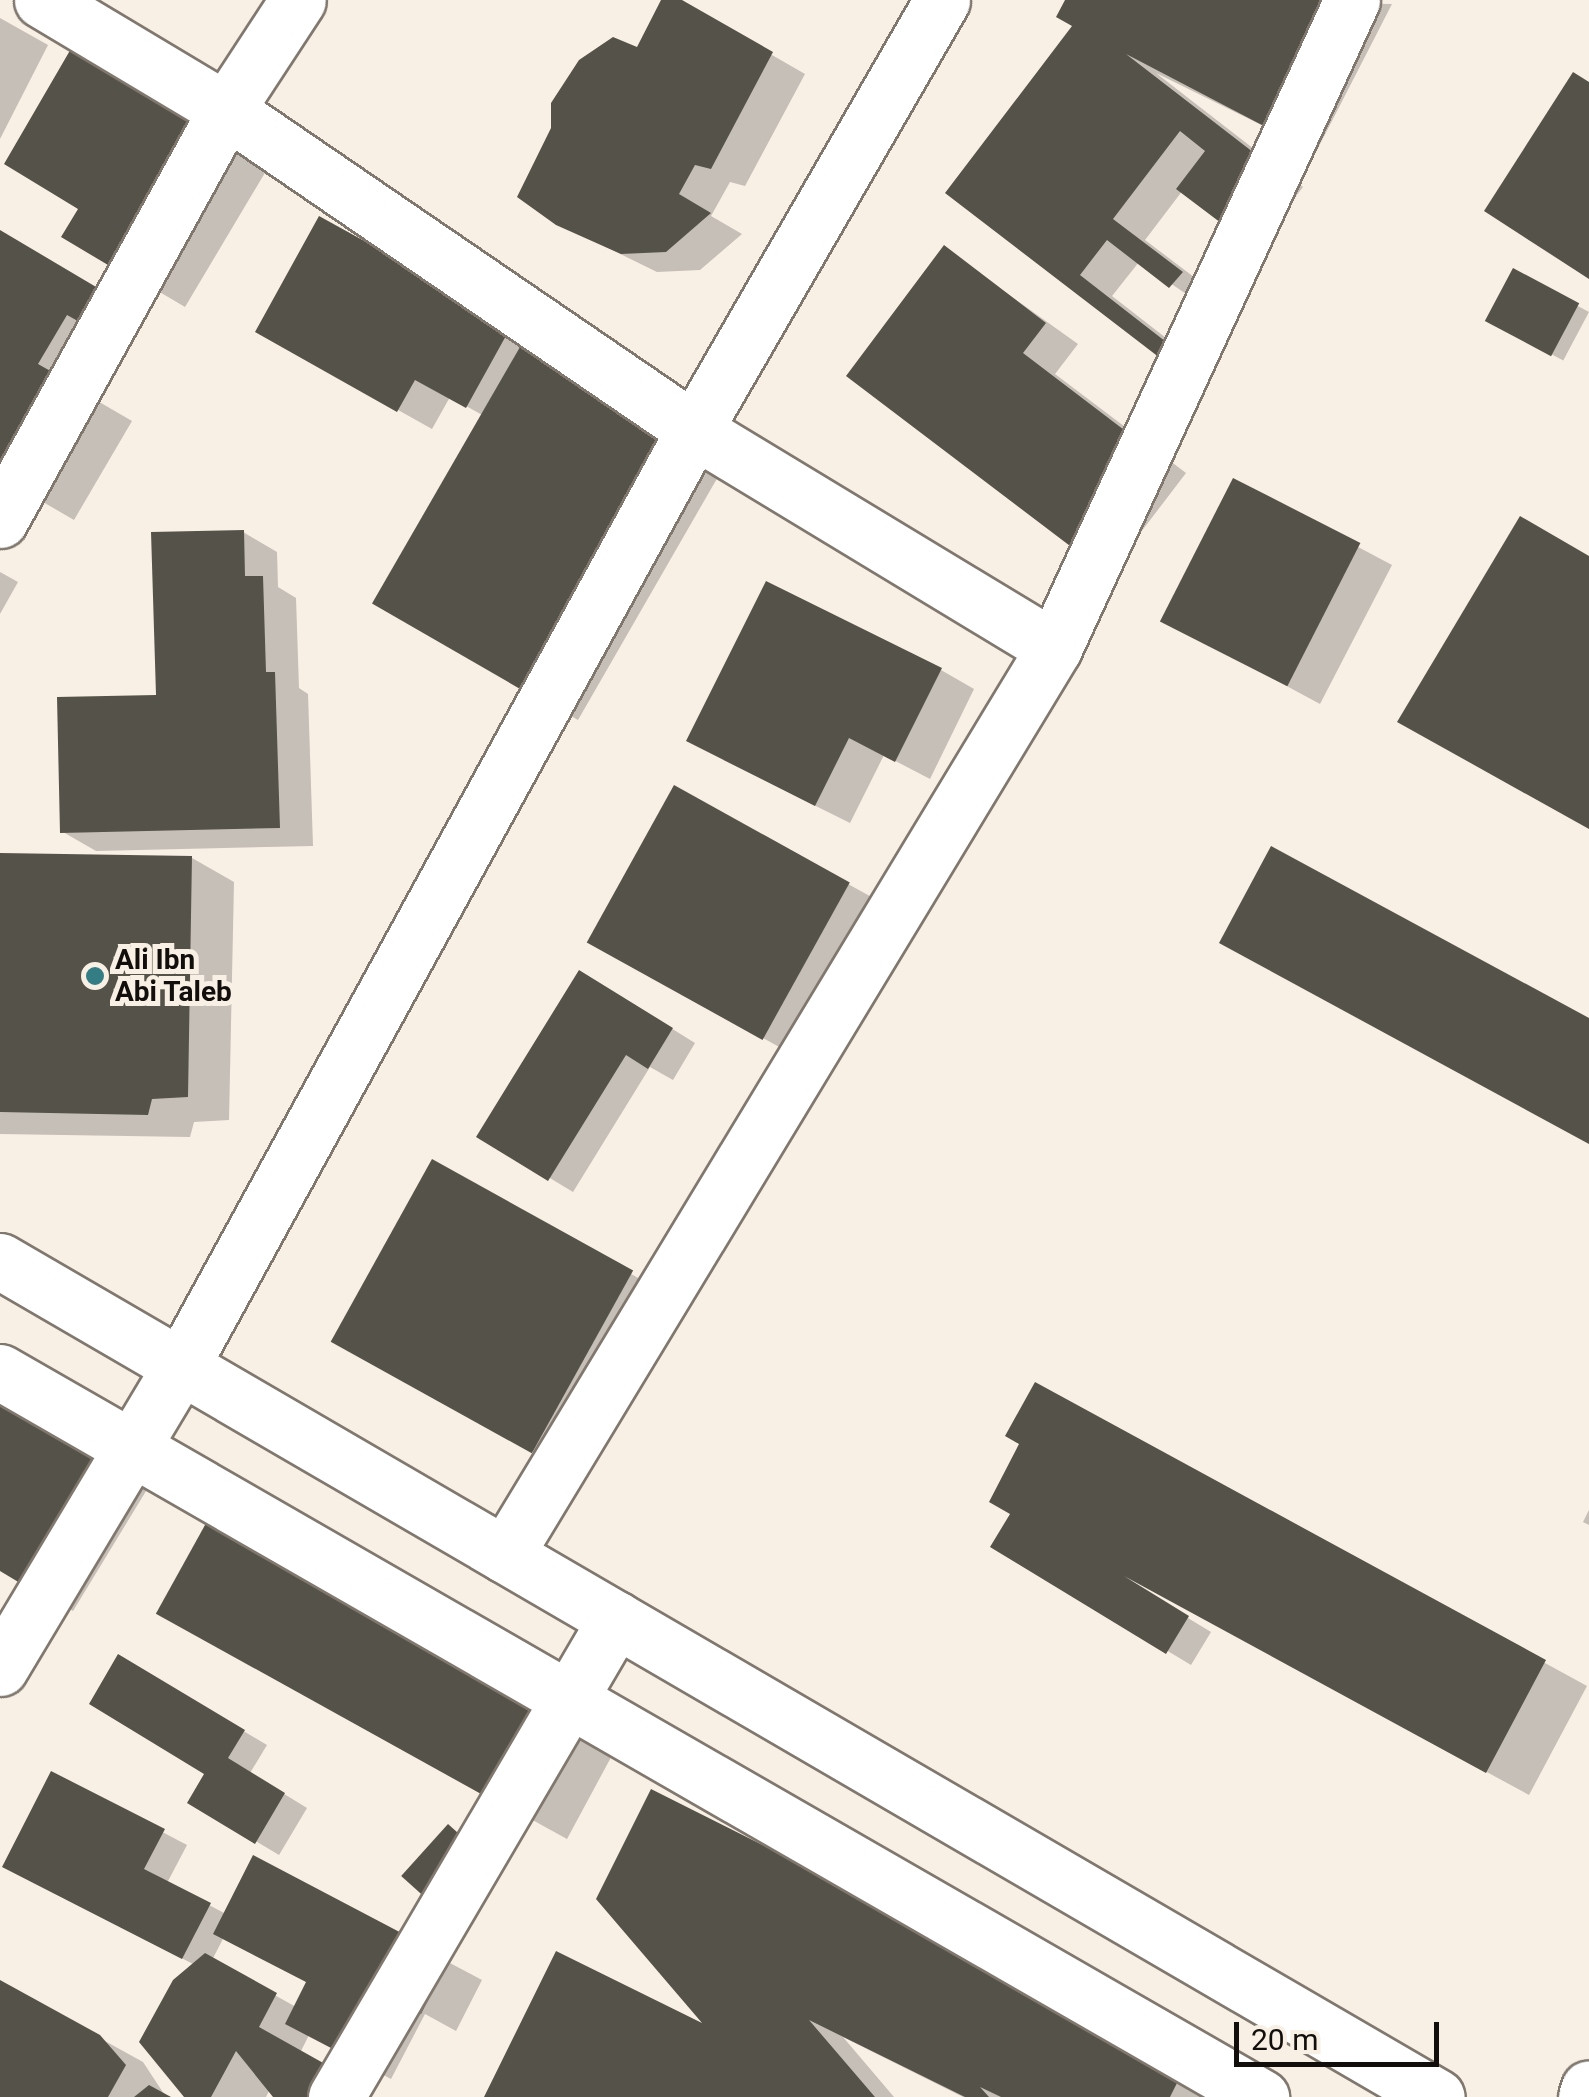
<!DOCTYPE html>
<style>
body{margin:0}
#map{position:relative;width:1589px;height:2097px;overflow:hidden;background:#f8efe5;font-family:Roboto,sans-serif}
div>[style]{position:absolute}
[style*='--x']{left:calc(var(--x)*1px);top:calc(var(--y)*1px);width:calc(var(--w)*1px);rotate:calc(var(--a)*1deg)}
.shadow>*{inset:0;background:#0003;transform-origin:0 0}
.building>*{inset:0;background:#555349;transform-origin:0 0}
.roads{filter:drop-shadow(2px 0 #80786f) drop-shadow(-2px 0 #80786f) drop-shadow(0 2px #80786f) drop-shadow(0 -2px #80786f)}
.street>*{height:55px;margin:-27.5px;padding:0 27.5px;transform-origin:27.5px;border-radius:27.5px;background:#fff}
.secondary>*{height:55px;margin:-27.5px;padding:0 27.5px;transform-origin:27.5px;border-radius:27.5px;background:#fff}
.dots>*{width:28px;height:28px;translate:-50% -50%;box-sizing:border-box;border:5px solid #f8efe5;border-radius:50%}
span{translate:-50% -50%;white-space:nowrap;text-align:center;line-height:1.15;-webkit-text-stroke:10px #f8efe5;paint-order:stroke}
.poi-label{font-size:28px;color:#110e0b;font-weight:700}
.left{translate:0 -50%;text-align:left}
.scale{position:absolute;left:1234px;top:2022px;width:205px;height:45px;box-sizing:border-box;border:5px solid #110e0b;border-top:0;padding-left:12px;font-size:30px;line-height:35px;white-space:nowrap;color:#110e0b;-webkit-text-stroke:8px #f8efe5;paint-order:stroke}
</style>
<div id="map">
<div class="shadow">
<div style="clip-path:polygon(664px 0,677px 0,805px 74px,745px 186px,730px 182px,711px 216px,742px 234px,700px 270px,657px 272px,557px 223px)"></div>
<div style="clip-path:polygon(1068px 0,1392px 4px,1316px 152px,1156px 73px,1303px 187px,1260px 243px,1183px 190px,1145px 240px,1215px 293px,1204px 306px,1139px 262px,1112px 296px,1202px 366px,1195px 375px,948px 192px,1076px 26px)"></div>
<div style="clip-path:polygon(0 18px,48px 45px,0 139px)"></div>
<div style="clip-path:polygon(73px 51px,269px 166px,185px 307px,65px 236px,82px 208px)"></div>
<div style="clip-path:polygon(320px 220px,734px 449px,578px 720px,377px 603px,484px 416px,450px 397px,432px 429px,259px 332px)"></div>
<div style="clip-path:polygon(0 233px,145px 318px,129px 347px,102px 332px,70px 385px,132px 421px,74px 520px,0 477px)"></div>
<div style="clip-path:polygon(945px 249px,1078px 344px,1055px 374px,1186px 473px,1112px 570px)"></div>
<div style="left:1514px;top:272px;width:85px;height:55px;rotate:28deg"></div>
<div style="clip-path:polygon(1234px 481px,1392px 565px,1320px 704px,1194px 636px)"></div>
<div style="clip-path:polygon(243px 532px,277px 552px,278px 587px,296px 598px,299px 688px,308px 694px,313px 846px,96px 851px,63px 832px,158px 697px)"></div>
<div style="clip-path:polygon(0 572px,18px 582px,0 614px)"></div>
<div style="clip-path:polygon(941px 670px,974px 689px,930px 779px,884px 755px,850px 823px,723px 760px)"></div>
<div style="left:675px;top:788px;width:238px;height:176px;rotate:29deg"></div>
<div style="clip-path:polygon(0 855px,192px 858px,234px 882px,229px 1120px,194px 1122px,190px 1137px,0 1134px)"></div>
<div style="clip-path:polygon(603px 986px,695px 1043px,673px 1080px,650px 1067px,573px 1192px,480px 1136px)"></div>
<div style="clip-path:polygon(433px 1163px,665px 1293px,567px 1470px,369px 1360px)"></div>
<div style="clip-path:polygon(1036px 1385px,1587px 1686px,1529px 1795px,1051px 1535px,1211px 1632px,1191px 1665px,993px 1546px,1013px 1513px)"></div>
<div style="clip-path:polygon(157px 1473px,73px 1611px,0 1568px)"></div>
<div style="clip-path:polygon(1589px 1510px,1589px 1525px,1583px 1522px)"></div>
<div style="clip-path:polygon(194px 1633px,623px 1735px,567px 1839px)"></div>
<div style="clip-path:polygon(119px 1657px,267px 1745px,250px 1773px,307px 1808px,279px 1855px,190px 1802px,207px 1773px)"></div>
<div style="clip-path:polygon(evenodd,52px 1774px,187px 1845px,167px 1883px,226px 1914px,254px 1859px,482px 1980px,456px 2031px,425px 2014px,391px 2079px,309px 2035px,300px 2053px,372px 2097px,276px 2097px,270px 2089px,266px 2097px,187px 2097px,195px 1965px,29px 1880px,52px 1774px,224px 1937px,309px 1982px,296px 2007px,212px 1960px,224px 1937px)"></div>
<div style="clip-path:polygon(652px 1792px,1224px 2097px,963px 2097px,843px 2037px,894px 2097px,487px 2097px,712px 2031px)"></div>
<div style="clip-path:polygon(0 1983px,143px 2062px,166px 2097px,0 2097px)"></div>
</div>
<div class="building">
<div style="clip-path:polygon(661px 0,682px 0,773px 52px,711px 169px,695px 165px,679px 194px,711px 213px,666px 252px,621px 254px,556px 225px,517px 197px,551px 128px,551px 103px,579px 60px,613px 37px,637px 47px)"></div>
<div style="clip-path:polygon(1065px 0,1351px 0,1281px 135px,1126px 54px,1271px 166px,1225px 226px,1176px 189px,1205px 151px,1180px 131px,1113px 219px,1183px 272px,1169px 288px,1107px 240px,1080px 275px,1170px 345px,1160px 358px,945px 193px,1072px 26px,1056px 17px)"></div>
<div style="clip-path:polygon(72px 47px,237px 145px,150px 290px,61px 237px,78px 209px,4px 164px)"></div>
<div style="clip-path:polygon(1573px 72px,1589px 82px,1589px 279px,1484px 211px)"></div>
<div style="clip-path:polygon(319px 216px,513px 323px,466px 408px,415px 380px,397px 412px,255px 332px)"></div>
<div style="clip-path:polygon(0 230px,113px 297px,94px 330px,67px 315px,38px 364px,100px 399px,39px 503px,0 480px)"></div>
<div style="clip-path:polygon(944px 245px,1046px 323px,1023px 353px,1153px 452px,1078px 552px,846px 376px)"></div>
<div style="left:1513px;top:268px;width:75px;height:60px;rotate:28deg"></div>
<div style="left:531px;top:328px;width:198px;height:318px;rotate:30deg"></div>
<div style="left:1233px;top:478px;width:143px;height:161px;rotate:27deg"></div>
<div style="clip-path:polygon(1520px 516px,1589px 556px,1589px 829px,1397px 722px)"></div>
<div style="clip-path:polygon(244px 530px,245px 576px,263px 576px,266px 672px,275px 672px,280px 828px,60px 833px,57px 697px,156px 695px,151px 532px)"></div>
<div style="clip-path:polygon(766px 581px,942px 668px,895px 762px,849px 738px,815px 806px,686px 741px)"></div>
<div style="left:674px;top:785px;width:201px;height:180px;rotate:29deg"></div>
<div style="clip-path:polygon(1271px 846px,1589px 1018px,1589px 1144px,1219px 943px)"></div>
<div style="clip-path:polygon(0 853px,192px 856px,188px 1097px,152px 1099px,148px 1115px,0 1112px)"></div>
<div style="clip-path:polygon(579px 970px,673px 1028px,648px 1069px,626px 1055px,548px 1181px,476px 1137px)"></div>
<div style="left:432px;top:1159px;width:230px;height:209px;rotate:29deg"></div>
<div style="clip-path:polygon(0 1377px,117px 1446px,30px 1589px,0 1571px)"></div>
<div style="clip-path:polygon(1035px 1382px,1546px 1660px,1486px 1773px,1124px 1576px,1189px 1616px,1166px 1654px,990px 1547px,1010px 1514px,989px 1502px,1019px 1444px,1005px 1436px)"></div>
<div style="left:215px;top:1507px;width:429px;height:122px;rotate:29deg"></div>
<div style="clip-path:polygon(118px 1654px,245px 1730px,228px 1758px,285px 1793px,255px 1844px,187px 1803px,204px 1774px,89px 1704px)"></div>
<div style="clip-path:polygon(51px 1771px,165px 1829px,144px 1869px,211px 1903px,182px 1959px,2px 1867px)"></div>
<div style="clip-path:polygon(651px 1789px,1189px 2059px,1170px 2097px,1001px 2097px,980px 2087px,989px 2097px,965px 2097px,809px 2020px,875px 2097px,484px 2097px,556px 1951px,702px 2023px,596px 1899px)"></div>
<div style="left:448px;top:1824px;width:61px;height:70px;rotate:42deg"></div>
<div style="clip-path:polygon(253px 1855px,449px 1958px,421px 2014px,390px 1997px,356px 2061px,285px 2024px,306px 1982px,213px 1934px)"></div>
<div style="clip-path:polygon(205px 1953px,277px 1993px,259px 2027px,325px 2064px,348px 2097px,273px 2097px,236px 2051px,211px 2097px,184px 2097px,139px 2042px,173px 1980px)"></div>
<div style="clip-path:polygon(0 1980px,100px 2035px,126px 2065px,108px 2097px,0 2097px)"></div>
<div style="clip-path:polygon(149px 2085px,171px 2097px,134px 2097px)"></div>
</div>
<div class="roads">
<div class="street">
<div style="--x:42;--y:0;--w:214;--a:30.9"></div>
<div style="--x:226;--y:110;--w:567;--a:34.36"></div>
<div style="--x:694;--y:430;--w:421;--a:31.2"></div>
<div style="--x:0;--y:520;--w:468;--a:-61.1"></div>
<div style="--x:226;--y:110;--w:131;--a:-56.8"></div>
<div style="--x:505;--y:1555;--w:1060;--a:-58.81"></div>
<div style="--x:1054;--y:648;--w:713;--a:-65.3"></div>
<div style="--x:0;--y:1668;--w:352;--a:-59.1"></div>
<div style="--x:181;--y:1366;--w:1067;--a:-61.27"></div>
<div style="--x:694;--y:430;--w:496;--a:-60"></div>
<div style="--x:336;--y:2097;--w:554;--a:-59.64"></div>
<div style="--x:1586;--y:2097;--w:9;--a:-72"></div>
</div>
<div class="secondary">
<div style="--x:0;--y:1261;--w:1662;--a:30.19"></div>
<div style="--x:0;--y:1372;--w:1455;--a:29.9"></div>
</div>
</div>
<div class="dots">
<div style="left:95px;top:976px;background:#357d85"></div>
</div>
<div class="poi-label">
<span class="left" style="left:115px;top:976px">Ali Ibn<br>Abi Taleb</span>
</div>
<div class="scale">20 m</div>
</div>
